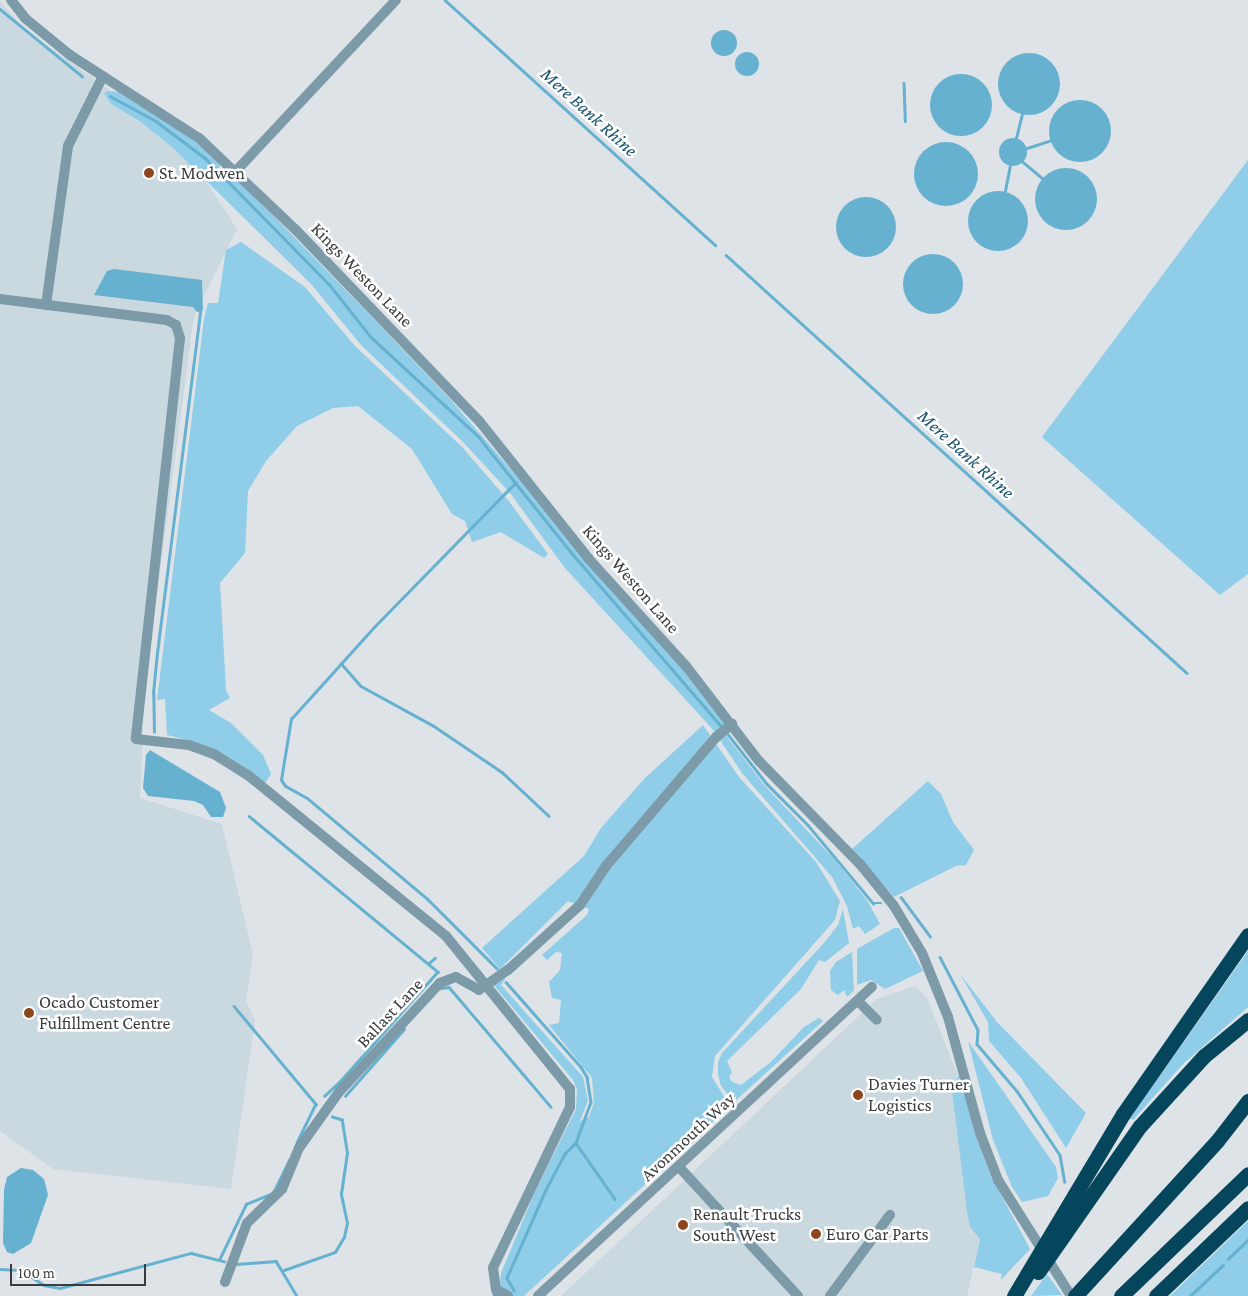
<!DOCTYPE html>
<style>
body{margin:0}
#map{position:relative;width:1248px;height:1296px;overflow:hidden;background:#dde3e7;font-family:"Crimson Pro",serif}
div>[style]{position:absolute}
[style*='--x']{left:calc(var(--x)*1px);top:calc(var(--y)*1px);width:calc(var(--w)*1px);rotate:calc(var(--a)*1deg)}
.built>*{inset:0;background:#cad9e0}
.green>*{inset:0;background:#8fcde9}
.water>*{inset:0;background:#66b0d0}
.round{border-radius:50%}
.stream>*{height:2.5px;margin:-1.25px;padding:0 1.25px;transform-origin:1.25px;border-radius:1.25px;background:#66b0d0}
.minor>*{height:10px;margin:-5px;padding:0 5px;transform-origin:5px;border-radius:5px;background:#7c9aa8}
.highway>*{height:15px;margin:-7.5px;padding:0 7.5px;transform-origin:7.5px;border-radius:7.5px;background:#05465c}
.dots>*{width:14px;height:14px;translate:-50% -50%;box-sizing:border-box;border:2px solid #fff;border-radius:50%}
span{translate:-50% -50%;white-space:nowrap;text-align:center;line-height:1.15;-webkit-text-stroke:5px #fff;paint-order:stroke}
.poi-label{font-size:18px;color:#3a3c3e}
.left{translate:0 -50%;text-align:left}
.street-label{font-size:18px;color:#3a3c3e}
.water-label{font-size:19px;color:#17536a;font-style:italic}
.scale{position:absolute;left:10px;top:1264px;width:136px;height:22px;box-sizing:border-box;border:2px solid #3a3c3e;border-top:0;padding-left:6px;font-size:15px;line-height:18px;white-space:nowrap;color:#3a3c3e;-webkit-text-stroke:4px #fff;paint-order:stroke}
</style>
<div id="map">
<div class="built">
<div style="clip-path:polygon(0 1px,24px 29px,179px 140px,237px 229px,194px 316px,145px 685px,140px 798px,222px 824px,253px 955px,246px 1001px,255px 1020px,231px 1189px,53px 1169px,0 1131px)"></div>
<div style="clip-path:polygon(915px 986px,927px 998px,958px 1076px,952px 1091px,967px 1212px,970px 1227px,980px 1239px,967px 1296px,561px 1296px,877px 999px)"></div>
</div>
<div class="green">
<div style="clip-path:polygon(108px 91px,118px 92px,188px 136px,229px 170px,367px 312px,451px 400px,679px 665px,726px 726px,717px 734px,565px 568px,510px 493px,464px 443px,361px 345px,311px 284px,173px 148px,141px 122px,111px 104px,104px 93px)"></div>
<div style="clip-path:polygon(1248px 160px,1248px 574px,1220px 595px,1042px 437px)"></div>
<div style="clip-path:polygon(241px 242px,305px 287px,355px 346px,462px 447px,508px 500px,548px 554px,544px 558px,501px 532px,472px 542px,465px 521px,452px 514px,412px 449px,358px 406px,333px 408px,297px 426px,266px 461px,248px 491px,245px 553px,220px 583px,226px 690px,230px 698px,209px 710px,231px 723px,263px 755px,271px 774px,265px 783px,231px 759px,192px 741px,167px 735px,165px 699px,157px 700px,204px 319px,208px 303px,218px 303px,226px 250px)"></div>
<div style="clip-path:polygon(703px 725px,739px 777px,816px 862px,840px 901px,835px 920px,715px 1056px,712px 1077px,730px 1106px,524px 1296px,513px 1296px,500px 1285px,501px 1273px,534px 1194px,576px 1109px,577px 1090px,573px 1080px,493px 984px,506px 978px,501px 985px,583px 1077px,588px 1101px,580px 1121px,589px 1117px,594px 1102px,592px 1078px,549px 1025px,559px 1023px,561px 1000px,552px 998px,549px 982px,560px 970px,562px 953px,556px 952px,547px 960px,542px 955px,587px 915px,589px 909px,568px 901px,500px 969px,482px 948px,584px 856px,601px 828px,644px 779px)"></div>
<div style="clip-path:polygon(724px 733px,765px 786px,835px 860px,867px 900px,880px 924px,865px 934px,859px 926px,853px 929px,847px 906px,832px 877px,742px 773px,718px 737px)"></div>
<div style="clip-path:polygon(928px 781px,941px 794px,953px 822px,974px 850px,966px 865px,956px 866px,894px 897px,852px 849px)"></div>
<div style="clip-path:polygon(843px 909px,849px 943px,825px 962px,819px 960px,801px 989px,727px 1061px,732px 1072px,729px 1077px,732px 1082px,741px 1085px,771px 1062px,804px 1027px,819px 1018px,823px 1021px,734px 1102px,721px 1086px,718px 1075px,718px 1062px,722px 1053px,824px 943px,838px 925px)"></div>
<div style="clip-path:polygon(894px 928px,899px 928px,923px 971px,885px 989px,871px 980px,857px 985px,857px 949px)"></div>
<div style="clip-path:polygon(1248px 951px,1248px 1007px,1183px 1064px,1133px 1120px,1130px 1118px)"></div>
<div style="clip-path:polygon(852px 952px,854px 990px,847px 997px,844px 990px,838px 995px,831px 990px,830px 971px,836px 962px)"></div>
<div style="clip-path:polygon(960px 974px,997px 1022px,1086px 1113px,1066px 1148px,1021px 1078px,989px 1041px,988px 1022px)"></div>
<div style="clip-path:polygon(968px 1041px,1056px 1167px,1058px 1178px,1048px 1196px,1022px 1202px,1012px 1187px,993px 1140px)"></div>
<div style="clip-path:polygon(958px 1076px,962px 1078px,974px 1131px,991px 1176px,1030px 1249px,1001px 1280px,1002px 1274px,974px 1267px,980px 1239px,970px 1227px,967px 1212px,952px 1091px)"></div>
<div style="clip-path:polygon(1248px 1221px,1248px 1296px,1170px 1296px)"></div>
<div style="clip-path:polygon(1047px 1274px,1062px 1295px,1031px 1296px)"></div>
</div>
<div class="water">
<div class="round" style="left:711px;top:30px;width:26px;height:26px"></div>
<div class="round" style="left:735px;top:52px;width:24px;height:24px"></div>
<div class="round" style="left:998px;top:53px;width:62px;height:62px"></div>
<div class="round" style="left:930px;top:74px;width:62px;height:62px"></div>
<div class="round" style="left:1049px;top:100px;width:62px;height:62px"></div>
<div class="round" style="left:999px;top:138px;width:28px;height:28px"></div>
<div class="round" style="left:914px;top:142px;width:64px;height:64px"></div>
<div class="round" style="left:1035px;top:168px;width:62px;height:62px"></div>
<div class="round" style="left:968px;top:191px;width:60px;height:60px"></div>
<div class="round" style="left:836px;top:197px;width:60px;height:60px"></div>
<div class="round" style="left:903px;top:254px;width:60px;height:60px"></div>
<div style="clip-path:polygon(114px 269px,202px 280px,203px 310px,197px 312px,193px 307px,94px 295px,107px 271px)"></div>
<div style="clip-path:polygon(150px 750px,220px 792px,226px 808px,223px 817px,211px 817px,203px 805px,194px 801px,148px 796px,143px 788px,146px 755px)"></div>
<div style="clip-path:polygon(21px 1168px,33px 1170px,44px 1179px,48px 1195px,31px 1243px,13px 1254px,7px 1252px,3px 1243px,4px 1190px,7px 1177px)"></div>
</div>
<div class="stream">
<div style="--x:445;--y:0;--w:365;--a:42.2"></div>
<div style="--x:0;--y:9;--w:106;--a:39.3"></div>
<div style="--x:904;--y:83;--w:38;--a:88"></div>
<div style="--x:110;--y:96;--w:52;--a:28.5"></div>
<div style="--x:156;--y:121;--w:61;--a:37.1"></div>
<div style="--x:205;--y:158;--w:177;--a:45.5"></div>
<div style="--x:329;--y:284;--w:68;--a:51.6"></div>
<div style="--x:371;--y:337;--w:146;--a:42.8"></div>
<div style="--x:478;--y:436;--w:149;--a:51.3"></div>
<div style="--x:571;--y:552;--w:233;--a:49.2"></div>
<div style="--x:1016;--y:138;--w:25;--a:-76"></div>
<div style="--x:1027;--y:148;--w:25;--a:-18"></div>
<div style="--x:1023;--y:162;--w:26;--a:40"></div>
<div style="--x:1005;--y:191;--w:25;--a:-79"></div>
<div style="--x:726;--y:255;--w:622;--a:42.2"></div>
<div style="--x:341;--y:663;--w:30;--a:49"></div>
<div style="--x:361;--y:686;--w:83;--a:28.7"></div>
<div style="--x:434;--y:726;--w:82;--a:34.1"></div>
<div style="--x:502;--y:772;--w:64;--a:43.1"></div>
<div style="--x:154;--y:732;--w:39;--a:-91"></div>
<div style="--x:153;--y:693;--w:40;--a:-84.3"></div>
<div style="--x:157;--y:653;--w:345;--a:-82.8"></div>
<div style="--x:727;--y:733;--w:65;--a:51.9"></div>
<div style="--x:767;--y:784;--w:58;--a:45"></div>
<div style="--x:808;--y:825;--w:102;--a:50.2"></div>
<div style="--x:873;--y:903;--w:8;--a:0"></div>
<div style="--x:249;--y:816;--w:245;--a:39.5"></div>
<div style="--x:438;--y:972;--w:146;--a:131.7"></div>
<div style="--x:341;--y:1081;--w:22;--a:137"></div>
<div style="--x:901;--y:897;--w:49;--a:53.4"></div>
<div style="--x:940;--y:957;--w:82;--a:62.5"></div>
<div style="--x:978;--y:1030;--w:14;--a:94"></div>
<div style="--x:977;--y:1044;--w:62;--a:49.6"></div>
<div style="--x:1017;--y:1091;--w:77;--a:56.1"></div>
<div style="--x:1060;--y:1155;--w:27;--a:80"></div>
<div style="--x:428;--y:964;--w:9;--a:-41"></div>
<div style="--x:497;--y:969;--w:99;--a:-135"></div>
<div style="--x:427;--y:899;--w:155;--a:-140"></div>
<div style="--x:308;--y:799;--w:26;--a:-151"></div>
<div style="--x:285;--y:786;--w:7;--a:-124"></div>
<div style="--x:281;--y:780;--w:62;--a:-80.7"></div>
<div style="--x:291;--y:719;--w:124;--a:-47.9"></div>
<div style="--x:374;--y:627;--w:202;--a:-45.6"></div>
<div style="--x:506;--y:982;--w:113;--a:48.6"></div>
<div style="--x:581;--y:1067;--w:12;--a:59"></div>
<div style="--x:587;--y:1077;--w:25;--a:81"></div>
<div style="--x:591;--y:1102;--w:44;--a:110.1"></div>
<div style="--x:576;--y:1143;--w:16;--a:135"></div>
<div style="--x:565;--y:1154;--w:41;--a:117.8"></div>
<div style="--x:546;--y:1190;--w:96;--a:113.9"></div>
<div style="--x:507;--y:1278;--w:14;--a:60"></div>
<div style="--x:441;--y:988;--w:8;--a:-7"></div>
<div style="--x:449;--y:987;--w:157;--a:49.6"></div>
<div style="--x:234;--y:1006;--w:128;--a:50.1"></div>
<div style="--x:316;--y:1104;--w:43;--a:116"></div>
<div style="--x:345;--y:1096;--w:89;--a:-48.6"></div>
<div style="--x:576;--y:1143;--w:68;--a:55.1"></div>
<div style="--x:1228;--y:1259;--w:28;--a:-44"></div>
<div style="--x:219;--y:1260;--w:62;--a:-64.3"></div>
<div style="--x:246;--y:1204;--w:29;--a:-22"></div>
<div style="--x:273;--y:1193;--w:37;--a:-64"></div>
<div style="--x:236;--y:1264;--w:40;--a:-4.3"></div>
<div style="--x:276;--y:1261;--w:41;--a:59"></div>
<div style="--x:0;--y:1269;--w:21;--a:3"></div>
<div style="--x:21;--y:1270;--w:27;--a:33"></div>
<div style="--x:44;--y:1285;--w:16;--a:11"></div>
<div style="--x:60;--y:1288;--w:136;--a:-15"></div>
<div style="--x:191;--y:1253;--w:34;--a:14"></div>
<div style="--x:284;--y:1270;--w:54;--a:-19.4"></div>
<div style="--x:335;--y:1252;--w:17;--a:-59"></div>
<div style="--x:344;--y:1237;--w:14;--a:-78"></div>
<div style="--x:347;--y:1223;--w:30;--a:-102"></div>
<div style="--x:341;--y:1194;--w:41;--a:-81.7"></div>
<div style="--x:347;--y:1153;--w:33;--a:-99"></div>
<div style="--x:342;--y:1120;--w:10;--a:-163"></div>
<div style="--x:1190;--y:1296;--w:45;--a:-43.2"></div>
</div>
<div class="minor">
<div style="--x:11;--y:0;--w:24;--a:52"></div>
<div style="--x:26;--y:19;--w:57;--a:39.3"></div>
<div style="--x:70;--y:55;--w:153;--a:32.8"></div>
<div style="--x:199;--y:138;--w:132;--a:43.5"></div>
<div style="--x:295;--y:229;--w:267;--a:46.2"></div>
<div style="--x:480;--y:422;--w:174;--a:51.5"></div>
<div style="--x:588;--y:558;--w:146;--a:47.8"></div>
<div style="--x:686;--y:666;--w:120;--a:52.5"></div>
<div style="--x:759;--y:761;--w:144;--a:45.6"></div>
<div style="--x:860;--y:864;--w:54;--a:51"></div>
<div style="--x:894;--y:906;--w:55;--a:59.2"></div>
<div style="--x:922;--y:953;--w:69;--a:67.9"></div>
<div style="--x:948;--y:1017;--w:120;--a:74.6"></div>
<div style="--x:980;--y:1133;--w:50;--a:69"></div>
<div style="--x:998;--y:1180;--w:137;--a:57.8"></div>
<div style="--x:236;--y:171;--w:234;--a:-46.9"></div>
<div style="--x:0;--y:299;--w:168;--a:7.2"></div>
<div style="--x:167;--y:320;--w:10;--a:29"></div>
<div style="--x:176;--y:325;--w:14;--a:73"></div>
<div style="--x:180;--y:338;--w:403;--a:96.3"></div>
<div style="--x:136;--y:739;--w:53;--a:6.5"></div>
<div style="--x:189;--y:745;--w:27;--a:20"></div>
<div style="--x:214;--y:754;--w:41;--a:32.2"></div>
<div style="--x:249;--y:776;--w:254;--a:39.1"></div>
<div style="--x:446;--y:936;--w:197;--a:51"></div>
<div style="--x:570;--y:1089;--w:18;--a:90"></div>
<div style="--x:570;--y:1107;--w:178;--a:115.6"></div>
<div style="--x:493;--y:1268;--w:21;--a:82"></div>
<div style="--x:46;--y:305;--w:161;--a:-82.1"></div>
<div style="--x:68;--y:146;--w:78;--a:-63.4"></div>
<div style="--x:859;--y:1002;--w:25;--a:45"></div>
<div style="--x:680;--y:1168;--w:174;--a:47.3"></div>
<div style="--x:225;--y:1282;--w:63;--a:-69.6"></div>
<div style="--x:247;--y:1223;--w:49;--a:-44.2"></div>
<div style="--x:282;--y:1189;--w:44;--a:-67.5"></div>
<div style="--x:299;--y:1148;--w:69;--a:-54.5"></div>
<div style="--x:339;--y:1092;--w:149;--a:-47.2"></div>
<div style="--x:440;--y:983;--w:17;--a:-21"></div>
<div style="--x:456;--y:977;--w:26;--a:29"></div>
<div style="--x:479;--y:990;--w:35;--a:-35"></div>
<div style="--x:508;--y:970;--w:97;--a:-42.1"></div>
<div style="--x:580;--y:905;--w:47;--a:-56.3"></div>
<div style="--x:606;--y:866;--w:170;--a:-49.5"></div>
<div style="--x:716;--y:737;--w:21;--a:-39"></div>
<div style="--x:498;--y:1295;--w:6;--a:-108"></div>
<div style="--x:496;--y:1289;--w:14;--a:30"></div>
<div style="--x:538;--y:1296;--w:455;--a:-42.8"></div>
<div style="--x:830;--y:1296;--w:101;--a:-53.5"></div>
</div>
<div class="highway">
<div style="--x:1038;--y:1272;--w:178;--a:-55.1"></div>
<div style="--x:1140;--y:1126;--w:95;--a:-47.6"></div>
<div style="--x:1204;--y:1056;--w:57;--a:-39.3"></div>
<div style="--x:1014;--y:1296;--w:212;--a:-59.1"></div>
<div style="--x:1123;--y:1114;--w:218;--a:-55.1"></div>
<div style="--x:1075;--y:1296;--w:210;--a:-47.5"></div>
<div style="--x:1217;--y:1141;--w:51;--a:-52.2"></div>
<div style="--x:1121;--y:1296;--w:176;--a:-43.8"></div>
<div style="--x:1156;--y:1296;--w:127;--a:-43.7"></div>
</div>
<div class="dots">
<div style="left:149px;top:173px;background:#8b461d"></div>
<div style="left:29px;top:1013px;background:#8b461d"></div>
<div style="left:858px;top:1095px;background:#8b461d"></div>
<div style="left:683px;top:1225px;background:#8b461d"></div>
<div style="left:816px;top:1234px;background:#8b461d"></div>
</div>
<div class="poi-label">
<span class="left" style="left:159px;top:173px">St. Modwen</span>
<span class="left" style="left:39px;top:1013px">Ocado Customer<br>Fulfillment Centre</span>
<span class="left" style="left:868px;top:1095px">Davies Turner<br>Logistics</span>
<span class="left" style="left:693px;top:1225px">Renault Trucks<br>South West</span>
<span class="left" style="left:826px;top:1234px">Euro Car Parts</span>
</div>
<div class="street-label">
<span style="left:362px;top:275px;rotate:46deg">Kings Weston Lane</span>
<span style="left:631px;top:579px;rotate:49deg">Kings Weston Lane</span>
<span style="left:390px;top:1013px;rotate:-47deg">Ballast Lane</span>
<span style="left:688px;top:1137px;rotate:-43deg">Avonmouth Way</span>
</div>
<div class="water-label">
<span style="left:589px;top:112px;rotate:42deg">Mere Bank Rhine</span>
<span style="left:966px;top:454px;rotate:42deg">Mere Bank Rhine</span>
</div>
<div class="scale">100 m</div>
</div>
